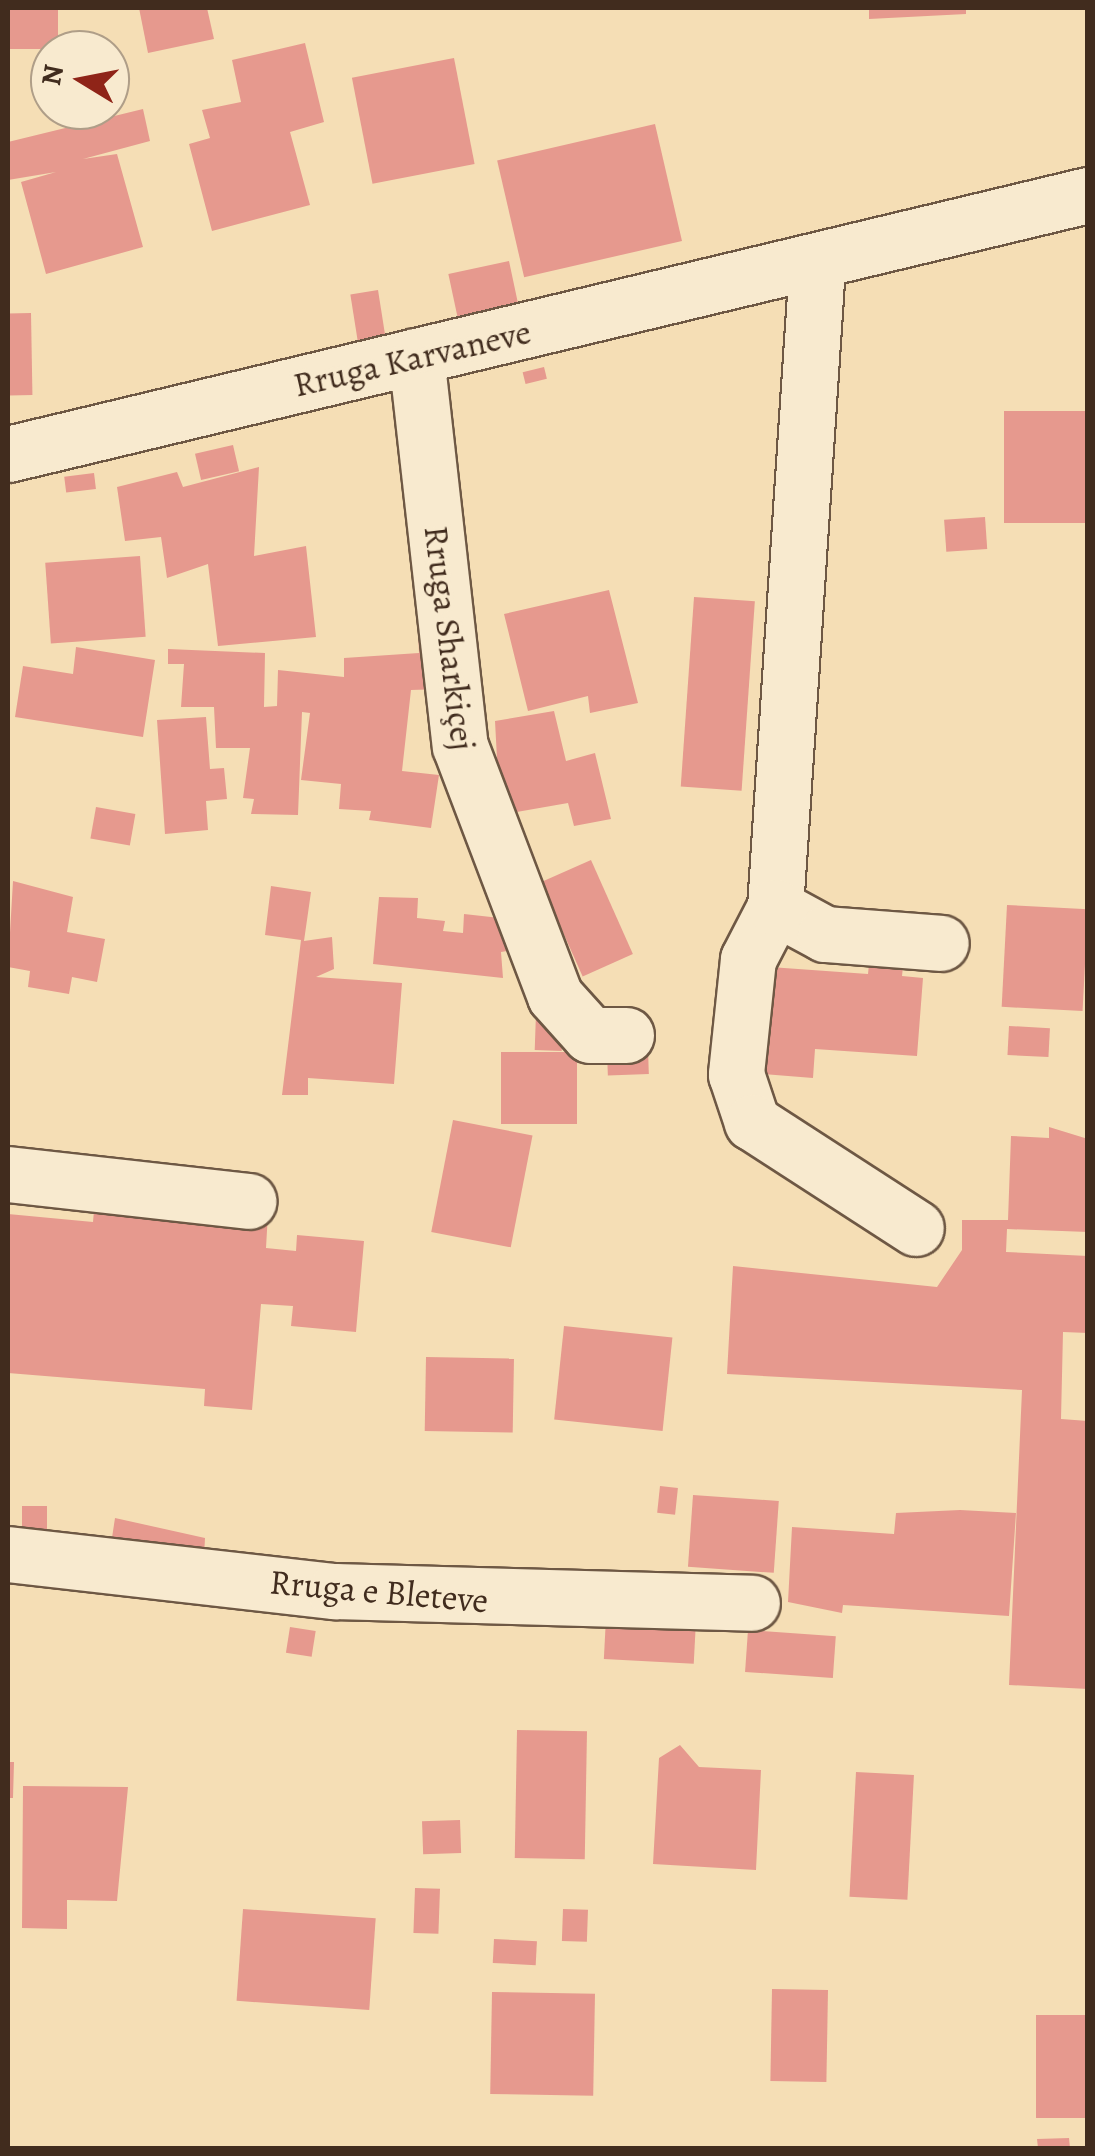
<!DOCTYPE html>
<meta charset="utf-8">
<style>
body{margin:0}
#map{position:relative;width:1095px;height:2156px;overflow:hidden;background:#f5deb5;font-family:Alegreya,serif}
div>[style]{position:absolute}
[style*='--x']{left:calc(var(--x)*1px);top:calc(var(--y)*1px);width:calc(var(--w)*1px);rotate:calc(var(--a)*1deg)}
.building>*{inset:0;background:#e6998e;transform-origin:0 0}
.roads{filter:drop-shadow(2px 0 #6e5844) drop-shadow(-2px 0 #6e5844) drop-shadow(0 2px #6e5844) drop-shadow(0 -2px #6e5844)}
.minor>*{height:55px;margin:-27.5px;padding:0 27.5px;transform-origin:27.5px;border-radius:27.5px;background:#f8eacf}
span{translate:-50% -50%;white-space:nowrap;text-align:center;line-height:1.15;-webkit-text-stroke:8px #f8eacf;paint-order:stroke}
.street-label{font-size:35px;color:#412c1e}
.frame{position:absolute;inset:0;border:10px solid #412c1e;pointer-events:none}
.north{position:absolute;left:30px;top:30px;width:100px;height:100px;box-sizing:border-box;background:#f8eacf;border:2px solid #af9e88;border-radius:50%;rotate:280deg;font-size:28px;font-weight:700;line-height:40px;text-align:center;color:#412c1e}
.north::after{content:'';display:block;margin:auto;width:35px;height:45px;background:#8f2418;clip-path:polygon(50% 0,100% 100%,50% 72%,0 100%)}
</style>
<div id="map">
<div class="building">
<div style="left:8px;top:8px;width:50px;height:41px"></div>
<div style="clip-path:polygon(139px 8px,207px 8px,214px 39px,148px 53px)"></div>
<div style="clip-path:polygon(869px 8px,966px 8px,966px 14px,869px 19px)"></div>
<div style="clip-path:polygon(305px 43px,324px 122px,290px 132px,310px 205px,212px 231px,189px 144px,210px 138px,202px 110px,241px 102px,232px 60px)"></div>
<div style="left:454px;top:58px;width:108px;height:104px;rotate:79deg"></div>
<div style="clip-path:polygon(143px 109px,150px 141px,83px 159px,117px 154px,143px 247px,46px 274px,21px 182px,56px 172px,8px 180px,8px 142px)"></div>
<div style="left:655px;top:124px;width:120px;height:162px;rotate:77deg"></div>
<div style="left:509px;top:261px;width:48px;height:62px;rotate:78deg"></div>
<div style="left:378px;top:290px;width:50px;height:28px;rotate:81deg"></div>
<div style="left:31px;top:313px;width:82px;height:23px;rotate:89deg"></div>
<div style="left:544px;top:367px;width:12px;height:22px;rotate:76deg"></div>
<div style="left:1088px;top:411px;width:112px;height:84px;rotate:90deg"></div>
<div style="left:233px;top:445px;width:27px;height:39px;rotate:77deg"></div>
<div style="clip-path:polygon(259px 467px,254px 556px,306px 546px,316px 637px,218px 646px,208px 564px,167px 578px,161px 537px,125px 541px,117px 487px,177px 472px,183px 487px)"></div>
<div style="left:94px;top:473px;width:16px;height:30px;rotate:83deg"></div>
<div style="left:985px;top:517px;width:32px;height:41px;rotate:86deg"></div>
<div style="left:140px;top:556px;width:81px;height:95px;rotate:86deg"></div>
<div style="clip-path:polygon(609px 590px,638px 703px,590px 713px,588px 696px,528px 711px,504px 614px)"></div>
<div style="left:694px;top:597px;width:61px;height:190px;rotate:4deg"></div>
<div style="clip-path:polygon(418px 629px,428px 629px,443px 689px,411px 690px,402px 771px,439px 775px,431px 828px,369px 820px,371px 811px,339px 809px,341px 784px,301px 780px,310px 713px,302px 712px,298px 815px,251px 814px,254px 799px,243px 798px,250px 748px,216px 748px,214px 707px,181px 707px,184px 664px,168px 664px,168px 649px,265px 653px,264px 707px,277px 706px,278px 670px,344px 677px,344px 658px,419px 653px)"></div>
<div style="clip-path:polygon(76px 647px,155px 660px,143px 737px,15px 717px,23px 666px,73px 674px)"></div>
<div style="clip-path:polygon(554px 711px,566px 761px,595px 753px,611px 819px,574px 826px,568px 803px,500px 815px,495px 721px)"></div>
<div style="clip-path:polygon(206px 717px,210px 769px,224px 768px,227px 799px,206px 801px,208px 830px,165px 834px,157px 720px)"></div>
<div style="left:96px;top:807px;width:40px;height:32px;rotate:10deg"></div>
<div style="left:591px;top:860px;width:103px;height:55px;rotate:66deg"></div>
<div style="clip-path:polygon(13px 881px,73px 897px,67px 932px,105px 939px,97px 982px,72px 977px,69px 994px,28px 987px,30px 971px,8px 967px)"></div>
<div style="clip-path:polygon(271px 886px,311px 892px,304px 941px,332px 937px,334px 969px,316px 977px,402px 983px,394px 1084px,308px 1078px,308px 1095px,282px 1095px,301px 940px,265px 935px)"></div>
<div style="clip-path:polygon(379px 897px,418px 898px,417px 918px,445px 921px,443px 931px,463px 933px,464px 914px,500px 918px,513px 950px,501px 952px,503px 978px,373px 964px)"></div>
<div style="left:1007px;top:905px;width:81px;height:102px;rotate:3deg"></div>
<div style="clip-path:polygon(870px 954px,904px 957px,902px 976px,923px 978px,917px 1056px,815px 1049px,813px 1078px,763px 1074px,770px 967px,868px 974px)"></div>
<div style="left:536px;top:1013px;width:27px;height:37px;rotate:2deg"></div>
<div style="left:1009px;top:1026px;width:41px;height:29px;rotate:3deg"></div>
<div style="left:648px;top:1050px;width:24px;height:41px;rotate:88deg"></div>
<div style="left:501px;top:1052px;width:76px;height:72px"></div>
<div style="left:453px;top:1120px;width:81px;height:114px;rotate:11deg"></div>
<div style="clip-path:polygon(1049px 1127px,1088px 1139px,1088px 1232px,1007px 1229px,1006px 1252px,1088px 1256px,1088px 1333px,1063px 1332px,1061px 1419px,1088px 1421px,1088px 1689px,1009px 1685px,1022px 1390px,727px 1374px,733px 1266px,937px 1287px,962px 1250px,962px 1220px,1008px 1220px,1011px 1136px,1049px 1138px)"></div>
<div style="clip-path:polygon(95px 1199px,268px 1213px,266px 1248px,296px 1251px,297px 1235px,364px 1241px,356px 1332px,291px 1326px,293px 1306px,261px 1304px,252px 1410px,204px 1406px,205px 1389px,8px 1373px,8px 1214px,93px 1222px)"></div>
<div style="left:564px;top:1326px;width:109px;height:94px;rotate:6deg"></div>
<div style="left:426px;top:1357px;width:88px;height:74px;rotate:1deg"></div>
<div style="left:660px;top:1486px;width:18px;height:27px;rotate:6deg"></div>
<div style="left:693px;top:1495px;width:86px;height:72px;rotate:4deg"></div>
<div style="left:22px;top:1506px;width:25px;height:37px"></div>
<div style="clip-path:polygon(960px 1510px,1016px 1513px,1009px 1616px,843px 1605px,842px 1613px,788px 1602px,792px 1527px,894px 1534px,896px 1513px)"></div>
<div style="clip-path:polygon(115px 1518px,205px 1538px,204px 1557px,110px 1551px)"></div>
<div style="left:606px;top:1618px;width:90px;height:41px;rotate:3deg"></div>
<div style="left:290px;top:1627px;width:26px;height:26px;rotate:9deg"></div>
<div style="left:748px;top:1630px;width:88px;height:42px;rotate:4deg"></div>
<div style="left:517px;top:1730px;width:70px;height:128px;rotate:1deg"></div>
<div style="clip-path:polygon(680px 1745px,699px 1767px,761px 1770px,756px 1870px,653px 1864px,659px 1758px)"></div>
<div style="clip-path:polygon(8px 1762px,14px 1762px,13px 1798px,8px 1798px)"></div>
<div style="left:856px;top:1772px;width:58px;height:125px;rotate:3deg"></div>
<div style="clip-path:polygon(23px 1786px,128px 1787px,117px 1901px,67px 1900px,67px 1929px,22px 1928px)"></div>
<div style="left:460px;top:1820px;width:33px;height:38px;rotate:88deg"></div>
<div style="left:415px;top:1888px;width:25px;height:45px;rotate:2deg"></div>
<div style="left:243px;top:1909px;width:133px;height:92px;rotate:4deg"></div>
<div style="left:563px;top:1909px;width:25px;height:32px;rotate:2deg"></div>
<div style="left:494px;top:1939px;width:43px;height:24px;rotate:3deg"></div>
<div style="left:772px;top:1989px;width:56px;height:92px;rotate:1deg"></div>
<div style="left:492px;top:1992px;width:103px;height:102px;rotate:1deg"></div>
<div style="left:1036px;top:2015px;width:52px;height:103px"></div>
<div style="clip-path:polygon(1069px 2138px,1070px 2148px,1038px 2148px,1037px 2139px)"></div>
</div>
<div class="roads">
<div class="minor">
<div style="--x:817;--y:265;--w:643;--a:93.74"></div>
<div style="--x:775;--y:907;--w:59;--a:117.4"></div>
<div style="--x:748;--y:959;--w:116;--a:96"></div>
<div style="--x:736;--y:1074;--w:51;--a:71.6"></div>
<div style="--x:752;--y:1122;--w:195;--a:32.9"></div>
<div style="--x:416;--y:356;--w:392;--a:83.6"></div>
<div style="--x:460;--y:746;--w:267;--a:69.2"></div>
<div style="--x:555;--y:996;--w:52;--a:48.1"></div>
<div style="--x:590;--y:1035;--w:36;--a:0"></div>
<div style="--x:8;--y:454;--w:1111;--a:-13.49"></div>
<div style="--x:775;--y:907;--w:57;--a:28.4"></div>
<div style="--x:825;--y:934;--w:116;--a:4.4"></div>
<div style="--x:8;--y:1174;--w:242;--a:6.4"></div>
<div style="--x:8;--y:1554;--w:329;--a:6.5"></div>
<div style="--x:335;--y:1591;--w:417;--a:1.6"></div>
</div>
</div>
<div class="street-label">
<span style="left:412px;top:358px;rotate:-13deg">Rruga Karvaneve</span>
<span style="left:450px;top:638px;rotate:83deg">Rruga Sharkiçej</span>
<span style="left:379px;top:1591px;rotate:5deg">Rruga e Bleteve</span>
</div>
<div class="frame"></div>
<div class="north">N</div>
</div>
